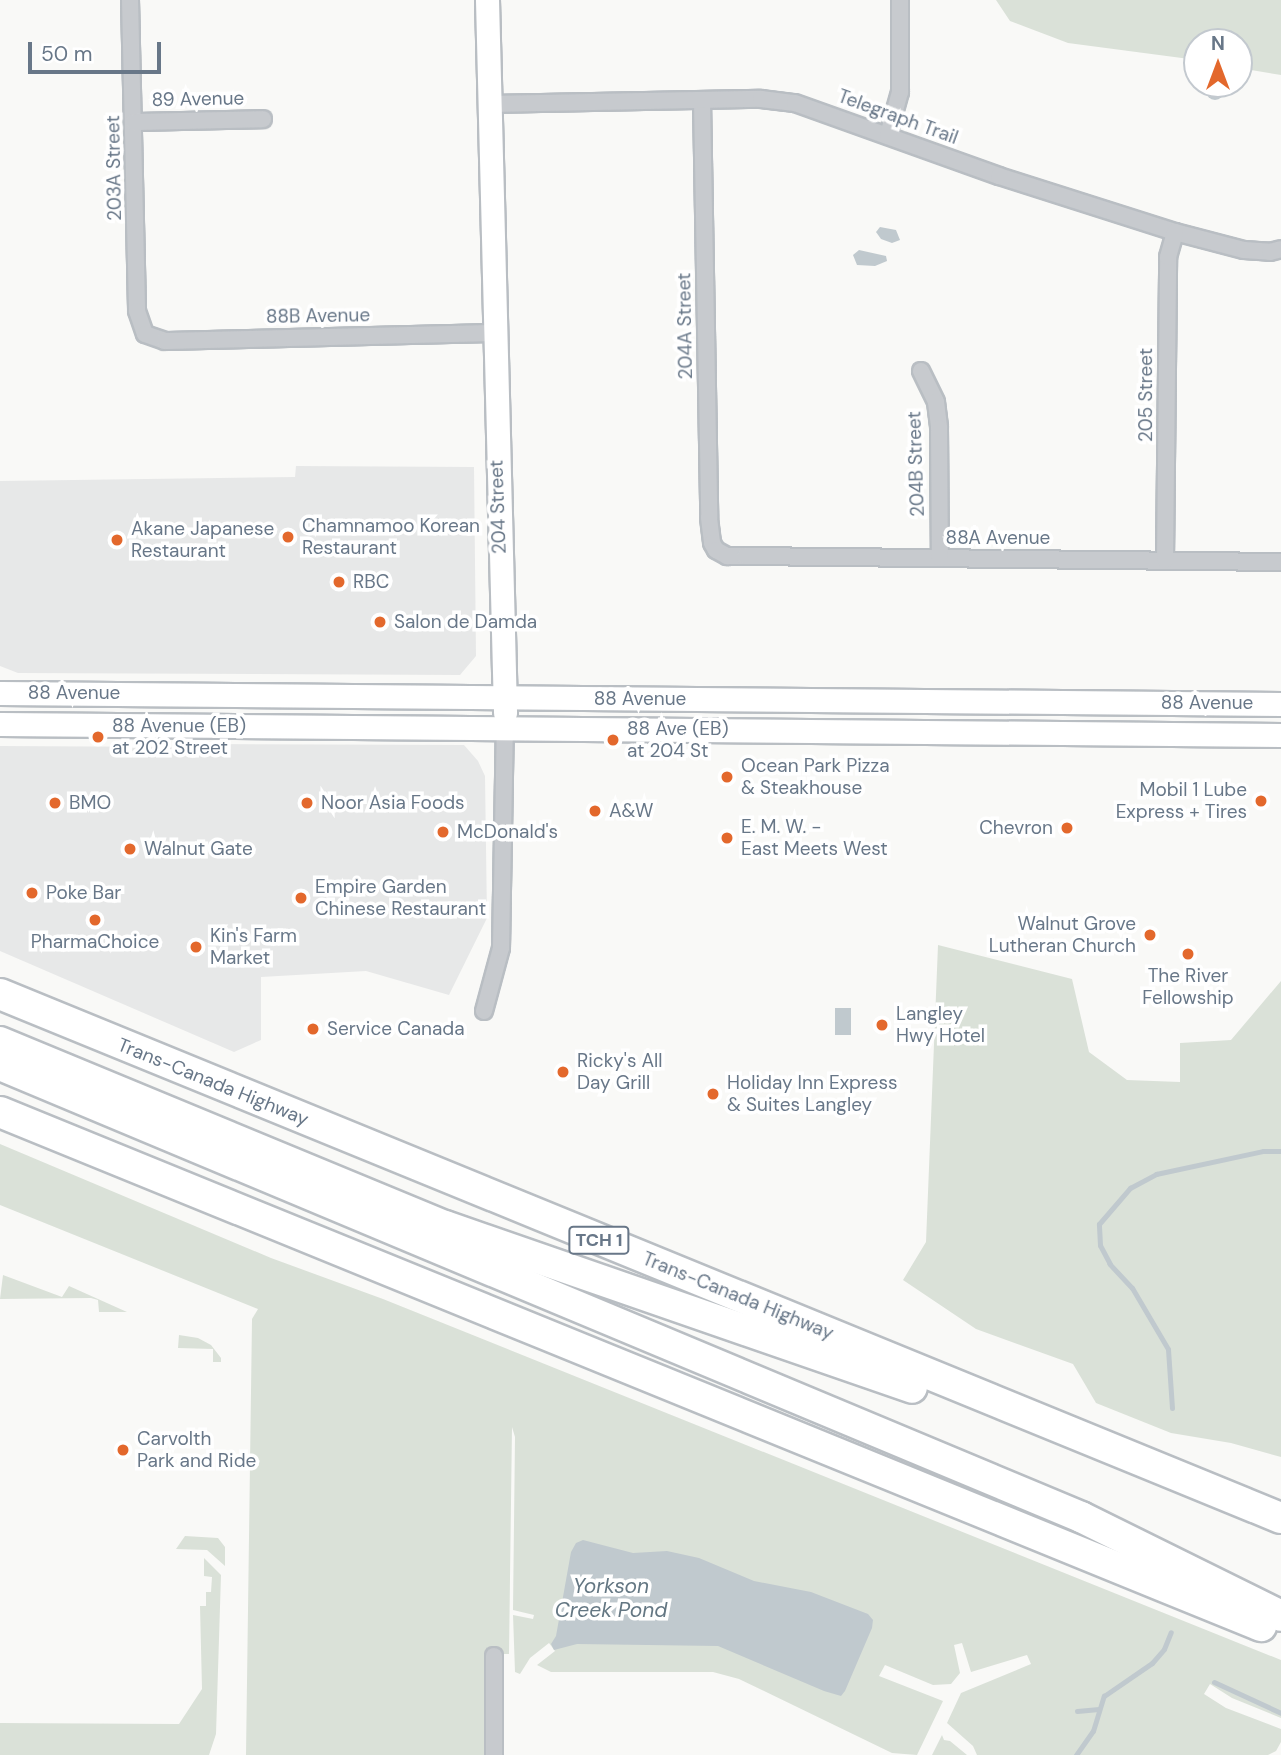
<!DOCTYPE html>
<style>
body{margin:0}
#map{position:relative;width:1281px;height:1755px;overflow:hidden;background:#f9f9f7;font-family:"DM Sans",sans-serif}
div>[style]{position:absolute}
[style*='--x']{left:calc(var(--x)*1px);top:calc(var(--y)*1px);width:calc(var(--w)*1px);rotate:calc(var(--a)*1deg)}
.built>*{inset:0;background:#e7e8e8}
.green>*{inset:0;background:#dae1d8}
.water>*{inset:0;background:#c0c9ce;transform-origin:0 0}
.round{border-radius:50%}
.stream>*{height:5px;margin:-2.5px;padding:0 2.5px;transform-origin:2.5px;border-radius:2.5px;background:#c0c9ce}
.roads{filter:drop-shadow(2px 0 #b9bec3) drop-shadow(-2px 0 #b9bec3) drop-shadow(0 2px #b9bec3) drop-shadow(0 -2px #b9bec3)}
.street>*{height:16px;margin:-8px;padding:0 8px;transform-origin:8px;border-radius:8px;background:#c7cace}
.secondary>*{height:23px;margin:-11.5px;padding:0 11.5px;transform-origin:11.5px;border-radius:11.5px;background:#fff}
.highway>*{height:30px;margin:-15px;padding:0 15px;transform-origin:15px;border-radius:15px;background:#fff}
.dots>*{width:19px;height:19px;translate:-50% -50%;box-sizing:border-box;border:4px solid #fff;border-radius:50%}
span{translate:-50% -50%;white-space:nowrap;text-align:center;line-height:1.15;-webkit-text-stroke:7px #fff;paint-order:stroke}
.shield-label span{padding:2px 5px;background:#fff;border:2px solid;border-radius:5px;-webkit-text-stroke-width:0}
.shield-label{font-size:18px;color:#687788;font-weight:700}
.street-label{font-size:19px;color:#687788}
.poi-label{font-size:19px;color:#687788}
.left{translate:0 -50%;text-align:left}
.right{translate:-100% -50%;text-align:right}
.water-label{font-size:21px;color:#647783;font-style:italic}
.north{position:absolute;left:1183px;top:28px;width:70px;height:70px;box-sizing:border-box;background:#fff;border:2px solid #c3c9cf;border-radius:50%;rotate:0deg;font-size:19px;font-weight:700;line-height:28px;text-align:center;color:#687788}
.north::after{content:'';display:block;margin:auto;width:24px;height:32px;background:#e3682c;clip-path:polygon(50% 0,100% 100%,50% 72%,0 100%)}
.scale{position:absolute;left:28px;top:42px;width:133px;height:32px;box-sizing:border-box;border:4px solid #687788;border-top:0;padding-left:9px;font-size:21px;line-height:24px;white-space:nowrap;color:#687788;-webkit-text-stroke:5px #fff;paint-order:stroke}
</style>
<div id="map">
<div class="built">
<div style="clip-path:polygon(296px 466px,474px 467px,476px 656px,460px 675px,18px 673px,0 666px,0 481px,295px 477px)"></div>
<div style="clip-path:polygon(198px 744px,464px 745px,478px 761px,485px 776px,487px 918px,449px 995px,366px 971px,261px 977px,261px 1040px,234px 1052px,0 951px,0 746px,181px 747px)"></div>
</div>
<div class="green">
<div style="clip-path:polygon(996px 0,1281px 0,1281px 75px,1239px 68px,1239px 42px,1197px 42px,1197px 60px,1068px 43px,1010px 21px)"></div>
<div style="clip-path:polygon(938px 945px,1072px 979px,1089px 1052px,1127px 1080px,1180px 1082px,1180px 1043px,1231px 1040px,1281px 981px,1281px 1457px,1231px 1443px,1171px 1433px,1096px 1403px,1073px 1364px,976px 1329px,903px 1280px,926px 1242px)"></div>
<div style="clip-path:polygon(0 1144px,271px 1258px,383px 1299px,1281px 1660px,1281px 1718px,1232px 1698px,1210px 1684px,1204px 1694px,1226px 1708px,1281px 1729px,1281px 1742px,1276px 1751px,1268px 1755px,977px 1755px,973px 1746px,947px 1723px,961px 1693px,1031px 1664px,1027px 1655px,971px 1672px,962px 1643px,954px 1645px,960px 1673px,951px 1684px,933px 1685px,885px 1665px,879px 1676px,943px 1701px,917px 1755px,892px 1753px,739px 1679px,713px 1672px,551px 1672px,537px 1665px,555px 1651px,549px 1643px,530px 1658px,520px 1674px,515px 1672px,513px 1615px,533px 1619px,534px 1615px,513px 1610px,515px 1437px,512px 1427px,509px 1654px,486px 1654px,485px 1755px,246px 1755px,252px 1319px,258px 1309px,0 1205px)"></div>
<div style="clip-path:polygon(3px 1275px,62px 1297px,69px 1286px,127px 1312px,99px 1312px,98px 1300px,91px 1298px,0 1299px)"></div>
<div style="clip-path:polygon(179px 1335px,198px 1338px,211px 1345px,221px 1358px,221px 1362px,213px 1362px,213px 1349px,178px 1348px)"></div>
<div style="clip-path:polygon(185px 1536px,218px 1538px,225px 1547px,225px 1566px,207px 1550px,176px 1549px)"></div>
<div style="clip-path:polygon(204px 1558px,221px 1575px,216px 1734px,209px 1755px,0 1755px,0 1723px,179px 1724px,202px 1689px,200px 1606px,206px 1606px,206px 1592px,211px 1592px,212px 1577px,204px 1576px)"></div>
<div style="clip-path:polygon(942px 1735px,944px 1740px,950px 1741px,967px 1755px,932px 1755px)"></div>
</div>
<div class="water">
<div class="round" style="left:1206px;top:82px;width:18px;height:18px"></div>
<div style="clip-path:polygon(880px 227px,896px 230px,900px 240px,892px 243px,881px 239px,876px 232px)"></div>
<div style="clip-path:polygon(859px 250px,886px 256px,887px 261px,875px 266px,857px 265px,853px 255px)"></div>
<div style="left:835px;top:1008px;width:16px;height:27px"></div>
<div style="clip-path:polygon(583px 1540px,633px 1553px,667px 1551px,699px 1558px,754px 1581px,811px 1592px,868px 1614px,873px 1620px,872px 1628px,845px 1691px,841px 1696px,824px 1691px,718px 1646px,577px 1644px,554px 1650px,551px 1644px,556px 1636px,571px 1552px,576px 1543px)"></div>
</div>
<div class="stream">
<div style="--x:1172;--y:1408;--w:59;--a:-93.9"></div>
<div style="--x:1168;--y:1349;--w:71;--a:-120.5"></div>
<div style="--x:1132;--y:1288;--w:33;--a:-133"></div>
<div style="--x:1110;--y:1264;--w:21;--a:-118"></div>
<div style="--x:1100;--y:1245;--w:21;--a:-93"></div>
<div style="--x:1099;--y:1224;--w:48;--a:-49.3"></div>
<div style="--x:1130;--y:1188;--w:30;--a:-28"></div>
<div style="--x:1156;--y:1174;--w:109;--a:-12.1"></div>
<div style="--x:1263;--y:1151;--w:18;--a:0"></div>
<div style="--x:1214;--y:1682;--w:74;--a:24.8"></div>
<div style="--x:1077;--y:1711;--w:22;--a:-5"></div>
<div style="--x:1076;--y:1755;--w:29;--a:-55"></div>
<div style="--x:1093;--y:1731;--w:37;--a:-73"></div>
<div style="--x:1104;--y:1696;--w:58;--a:-34.5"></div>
<div style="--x:1152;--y:1663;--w:18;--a:-49"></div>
<div style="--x:1164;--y:1649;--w:18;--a:-68"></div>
</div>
<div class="roads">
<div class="street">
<div style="--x:130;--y:0;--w:311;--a:88.7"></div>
<div style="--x:137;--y:311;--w:24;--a:71"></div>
<div style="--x:145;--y:334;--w:21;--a:19"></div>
<div style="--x:165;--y:341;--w:329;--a:-1.4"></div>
<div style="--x:702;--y:100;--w:418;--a:89"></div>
<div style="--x:709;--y:518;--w:25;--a:83"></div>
<div style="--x:712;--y:543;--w:8;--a:60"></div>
<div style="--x:716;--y:550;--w:13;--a:29"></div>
<div style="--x:727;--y:556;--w:18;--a:0"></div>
<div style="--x:745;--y:556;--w:536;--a:0.64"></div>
<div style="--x:489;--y:104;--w:272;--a:-1.1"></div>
<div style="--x:761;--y:99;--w:34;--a:7"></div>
<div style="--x:795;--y:103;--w:217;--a:19.7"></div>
<div style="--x:999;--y:176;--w:185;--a:17.7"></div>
<div style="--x:1175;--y:232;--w:71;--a:14.6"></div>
<div style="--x:1244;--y:250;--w:26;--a:4"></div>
<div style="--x:1270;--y:252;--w:11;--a:-15"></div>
<div style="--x:134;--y:122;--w:129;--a:-1.3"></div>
<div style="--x:888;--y:135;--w:45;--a:-74.4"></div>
<div style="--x:900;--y:92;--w:92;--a:-90"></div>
<div style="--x:921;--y:371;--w:34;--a:64"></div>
<div style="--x:936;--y:402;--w:26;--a:83"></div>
<div style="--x:939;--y:428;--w:130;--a:89.6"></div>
<div style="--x:1165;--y:560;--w:303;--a:-89.4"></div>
<div style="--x:1168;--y:257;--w:26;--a:-74"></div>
<div style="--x:484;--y:1011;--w:65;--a:-74.9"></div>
<div style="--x:501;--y:948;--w:221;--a:-89"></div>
<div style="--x:494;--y:1755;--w:99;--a:-90"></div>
</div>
<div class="secondary">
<div style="--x:487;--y:0;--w:713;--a:88.55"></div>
<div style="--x:0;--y:693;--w:1281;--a:0.49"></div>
<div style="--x:0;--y:724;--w:1281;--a:0.49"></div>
</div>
<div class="highway">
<div style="--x:0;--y:994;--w:1384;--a:22.25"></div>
<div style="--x:0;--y:1042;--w:482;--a:22.5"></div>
<div style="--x:445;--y:1226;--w:494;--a:19.1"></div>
<div style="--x:0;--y:1065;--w:1172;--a:22.69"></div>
<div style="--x:1081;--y:1517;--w:223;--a:26.3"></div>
<div style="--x:0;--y:1112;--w:1362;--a:22.18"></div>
</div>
</div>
<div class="dots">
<div style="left:288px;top:537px;background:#e3682c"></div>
<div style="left:117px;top:540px;background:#e3682c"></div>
<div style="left:339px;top:582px;background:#e3682c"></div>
<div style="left:380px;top:622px;background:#e3682c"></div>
<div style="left:98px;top:737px;background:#e3682c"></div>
<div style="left:613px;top:740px;background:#e3682c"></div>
<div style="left:727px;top:777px;background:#e3682c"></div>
<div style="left:1261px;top:801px;background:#e3682c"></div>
<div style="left:55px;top:803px;background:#e3682c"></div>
<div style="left:307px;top:803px;background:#e3682c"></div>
<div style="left:595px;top:811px;background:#e3682c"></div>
<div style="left:1067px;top:828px;background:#e3682c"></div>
<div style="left:443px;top:832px;background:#e3682c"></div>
<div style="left:727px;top:838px;background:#e3682c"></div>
<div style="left:130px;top:849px;background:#e3682c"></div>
<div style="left:32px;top:893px;background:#e3682c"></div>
<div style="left:301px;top:898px;background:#e3682c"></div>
<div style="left:95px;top:920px;background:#e3682c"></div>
<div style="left:1150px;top:935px;background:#e3682c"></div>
<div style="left:196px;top:947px;background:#e3682c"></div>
<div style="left:1188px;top:954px;background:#e3682c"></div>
<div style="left:882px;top:1025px;background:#e3682c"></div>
<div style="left:313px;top:1029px;background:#e3682c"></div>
<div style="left:563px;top:1072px;background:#e3682c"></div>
<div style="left:713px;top:1094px;background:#e3682c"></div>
<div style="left:123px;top:1450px;background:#e3682c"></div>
</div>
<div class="shield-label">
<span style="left:599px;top:1240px">TCH 1</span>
</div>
<div class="street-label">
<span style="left:198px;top:99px;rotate:-1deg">89 Avenue</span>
<span style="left:898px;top:117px;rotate:20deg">Telegraph Trail</span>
<span style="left:114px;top:168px;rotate:-91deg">203A Street</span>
<span style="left:318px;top:316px;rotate:-1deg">88B Avenue</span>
<span style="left:685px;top:326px;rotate:-91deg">204A Street</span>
<span style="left:1146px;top:395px;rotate:-90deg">205 Street</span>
<span style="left:916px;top:464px;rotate:-92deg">204B Street</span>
<span style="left:498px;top:507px;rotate:-92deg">204 Street</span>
<span style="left:998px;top:538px">88A Avenue</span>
<span style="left:74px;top:693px">88 Avenue</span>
<span style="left:640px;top:699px">88 Avenue</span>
<span style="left:1207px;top:703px">88 Avenue</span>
<span style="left:213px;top:1082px;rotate:22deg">Trans-Canada Highway</span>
<span style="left:738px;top:1296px;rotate:22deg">Trans-Canada Highway</span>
</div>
<div class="poi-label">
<span class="left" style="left:302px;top:537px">Chamnamoo Korean<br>Restaurant</span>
<span class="left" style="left:131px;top:540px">Akane Japanese<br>Restaurant</span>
<span class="left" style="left:353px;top:582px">RBC</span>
<span class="left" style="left:394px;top:622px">Salon de Damda</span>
<span class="left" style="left:112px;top:737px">88 Avenue (EB)<br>at 202 Street</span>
<span class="left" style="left:627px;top:740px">88 Ave (EB)<br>at 204 St</span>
<span class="left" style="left:741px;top:777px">Ocean Park Pizza<br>&amp; Steakhouse</span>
<span class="right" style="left:1247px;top:801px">Mobil 1 Lube<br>Express + Tires</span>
<span class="left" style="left:69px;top:803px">BMO</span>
<span class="left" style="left:321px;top:803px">Noor Asia Foods</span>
<span class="left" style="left:609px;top:811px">A&amp;W</span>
<span class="left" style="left:741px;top:838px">E. M. W. -<br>East Meets West</span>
<span class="right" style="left:1053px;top:828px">Chevron</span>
<span class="left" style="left:457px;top:832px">McDonald's</span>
<span class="left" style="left:144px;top:849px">Walnut Gate</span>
<span class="left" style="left:315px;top:898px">Empire Garden<br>Chinese Restaurant</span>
<span class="left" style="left:46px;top:893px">Poke Bar</span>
<span class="right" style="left:1136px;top:935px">Walnut Grove<br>Lutheran Church</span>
<span class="left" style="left:210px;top:947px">Kin's Farm<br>Market</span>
<span style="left:95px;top:942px">PharmaChoice</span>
<span style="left:1188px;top:987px">The River<br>Fellowship</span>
<span class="left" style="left:896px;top:1025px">Langley<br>Hwy Hotel</span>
<span class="left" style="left:327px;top:1029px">Service Canada</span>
<span class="left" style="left:577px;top:1072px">Ricky's All<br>Day Grill</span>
<span class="left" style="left:727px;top:1094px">Holiday Inn Express<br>&amp; Suites Langley</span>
<span class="left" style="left:137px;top:1450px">Carvolth<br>Park and Ride</span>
</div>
<div class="water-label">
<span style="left:611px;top:1598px">Yorkson<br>Creek Pond</span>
</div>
<div class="north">N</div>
<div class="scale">50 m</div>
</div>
